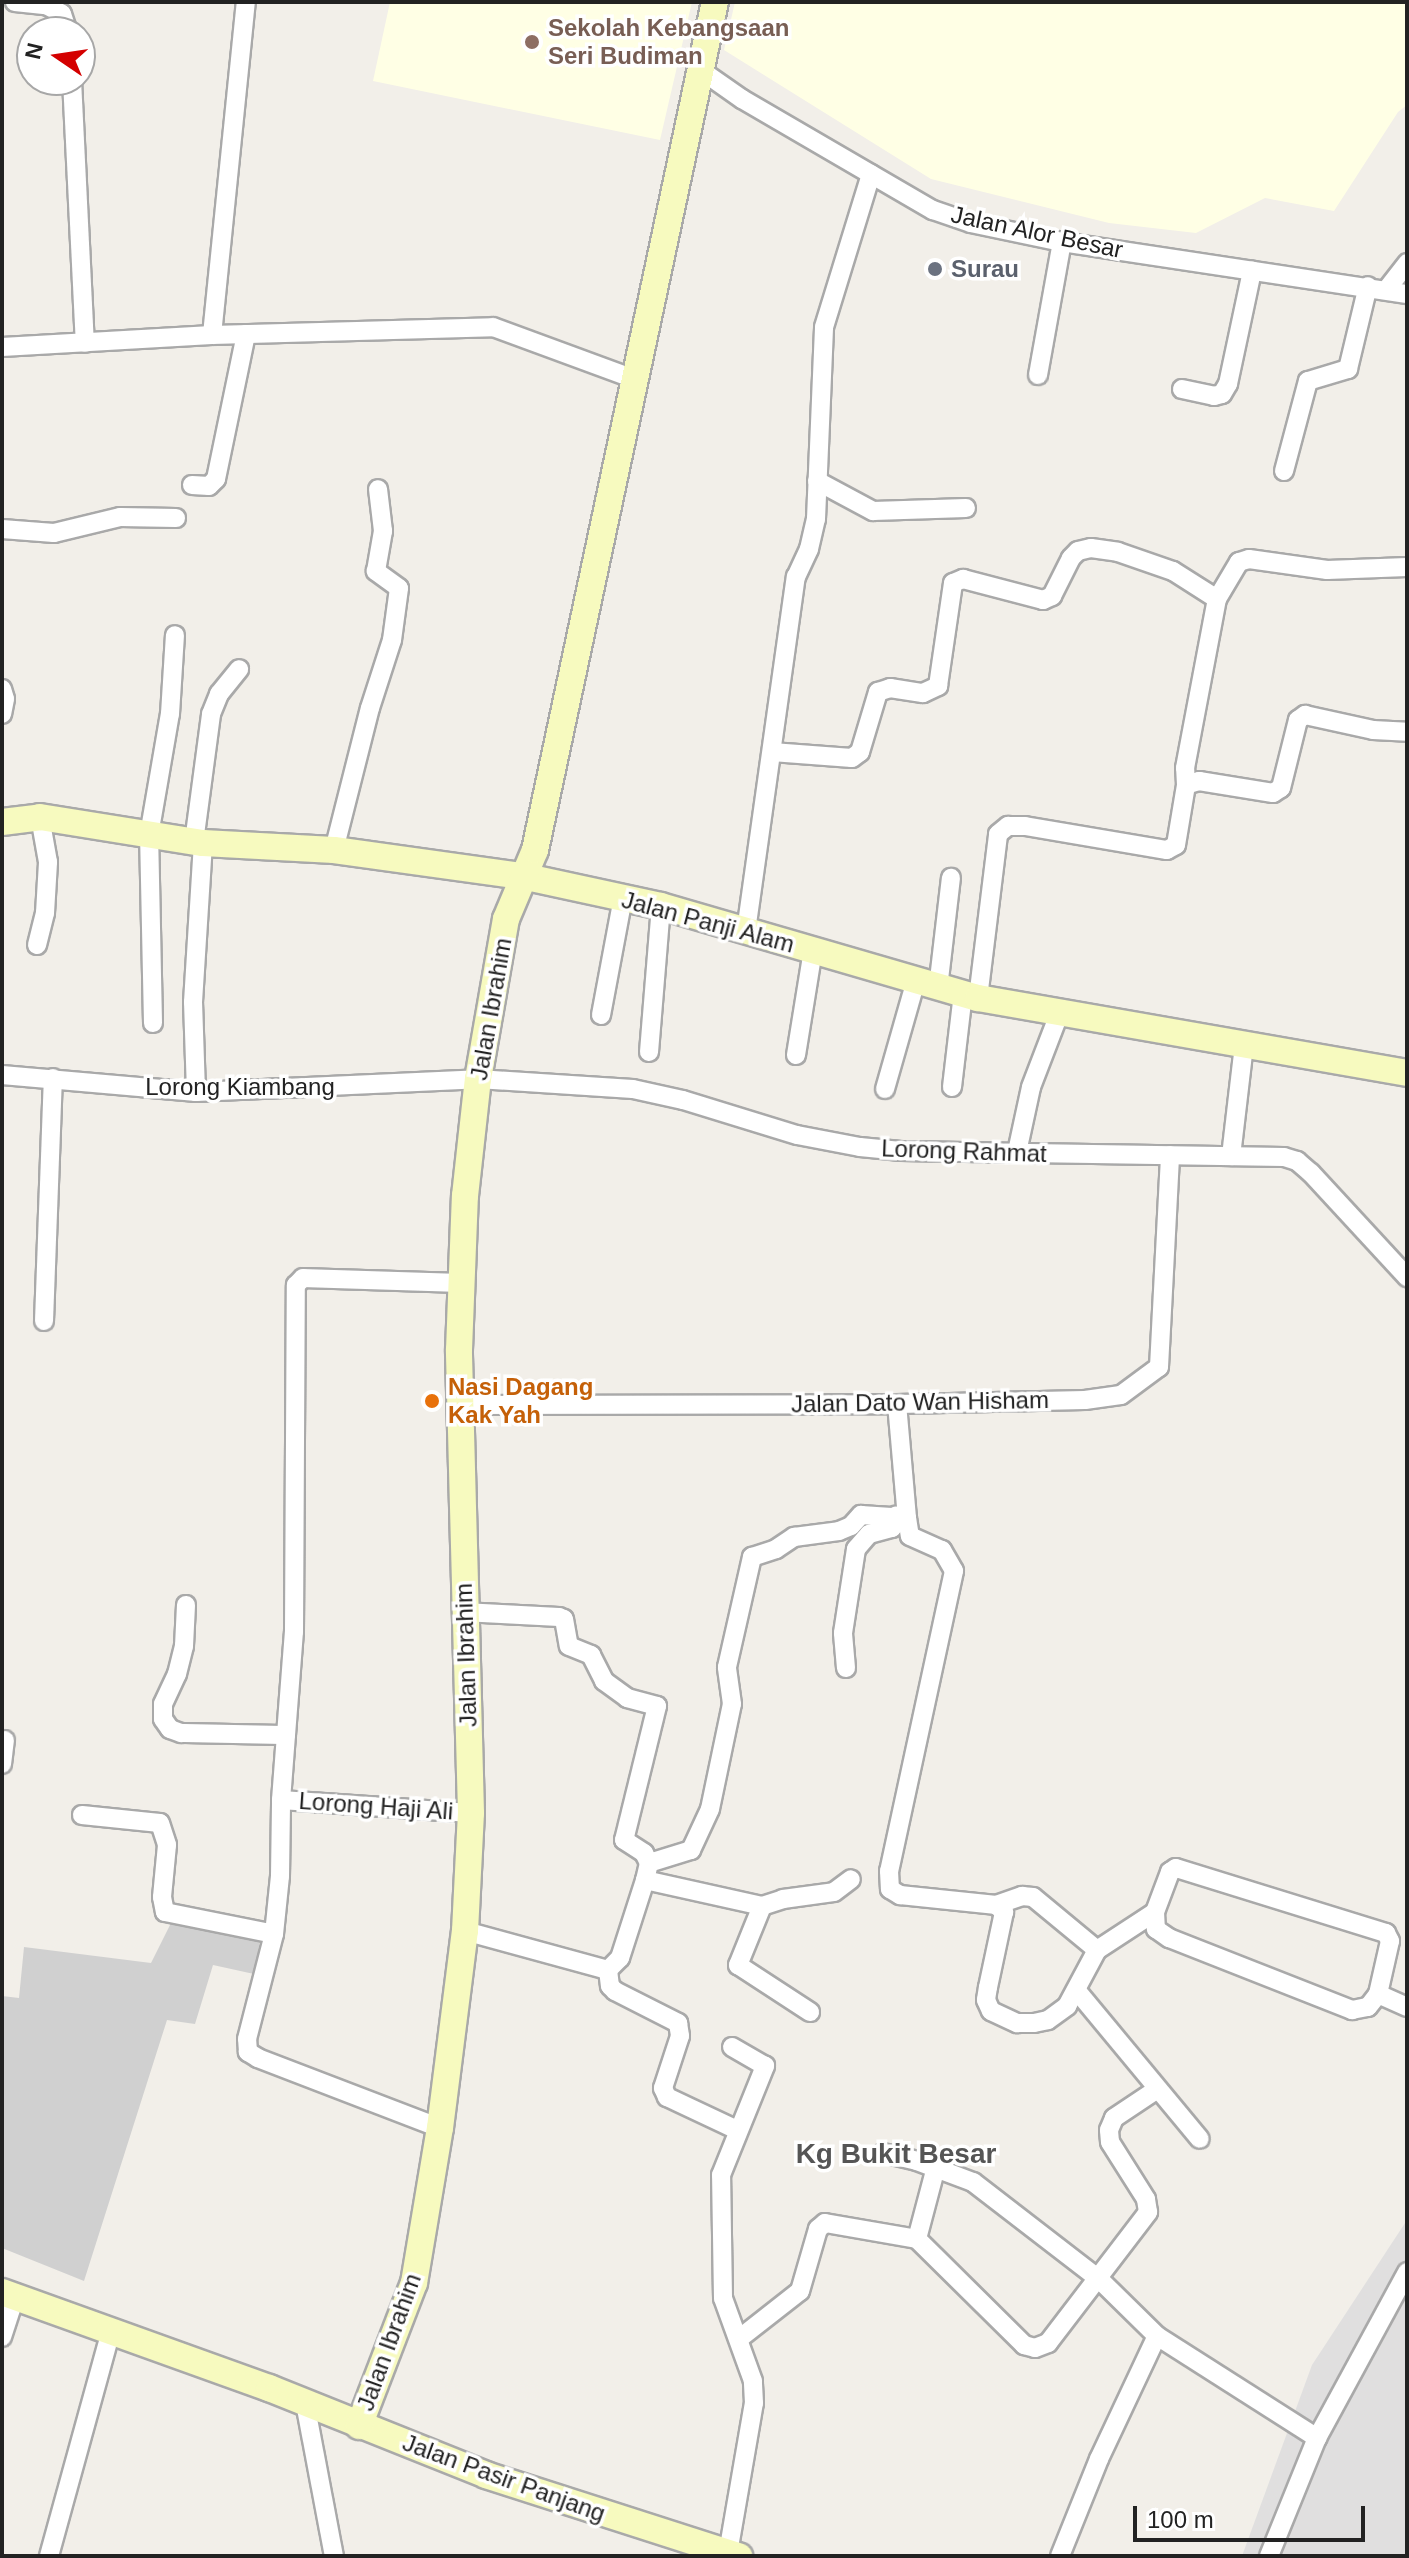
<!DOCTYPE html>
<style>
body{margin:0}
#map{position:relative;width:1409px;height:2558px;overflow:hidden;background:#f2efe9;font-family:Arial,sans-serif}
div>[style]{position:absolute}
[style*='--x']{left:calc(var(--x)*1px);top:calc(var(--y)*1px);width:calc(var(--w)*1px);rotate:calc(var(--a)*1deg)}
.residential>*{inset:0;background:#e0dfdf}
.education>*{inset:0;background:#ffffe5}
.religious>*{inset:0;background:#d0d0d0}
.roads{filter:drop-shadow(2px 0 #a9a9a9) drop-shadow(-2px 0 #a9a9a9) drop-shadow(0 2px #a9a9a9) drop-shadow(0 -2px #a9a9a9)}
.minor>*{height:18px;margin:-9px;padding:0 9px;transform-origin:9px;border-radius:9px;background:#fff}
.secondary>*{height:26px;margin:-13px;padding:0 13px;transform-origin:13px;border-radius:13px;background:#f7fabf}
.dots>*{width:22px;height:22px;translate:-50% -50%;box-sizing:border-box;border:4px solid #fff;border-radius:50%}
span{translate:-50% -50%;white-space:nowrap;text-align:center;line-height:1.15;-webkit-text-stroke:7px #fff;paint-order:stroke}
.education-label{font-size:24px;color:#785e54;font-weight:700}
.left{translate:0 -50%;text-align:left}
.street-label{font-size:24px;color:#222}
.worship-label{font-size:24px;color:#5b616d;font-weight:700}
.food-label{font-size:24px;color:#c56008;font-weight:700}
.quarter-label{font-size:28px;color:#555;font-weight:700}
.frame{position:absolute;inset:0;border:4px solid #222;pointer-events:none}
.north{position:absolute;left:16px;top:16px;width:80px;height:80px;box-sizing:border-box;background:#fff;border:2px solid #a7a7a7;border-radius:50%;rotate:283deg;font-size:22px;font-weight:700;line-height:32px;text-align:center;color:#222}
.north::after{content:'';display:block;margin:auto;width:28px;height:36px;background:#d40000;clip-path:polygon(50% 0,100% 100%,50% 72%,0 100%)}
.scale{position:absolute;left:1133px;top:2506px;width:232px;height:36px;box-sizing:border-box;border:4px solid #222;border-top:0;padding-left:10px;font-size:24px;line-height:28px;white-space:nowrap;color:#222;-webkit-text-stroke:6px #fff;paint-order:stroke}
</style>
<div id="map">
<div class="residential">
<div style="clip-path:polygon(1407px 2220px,1407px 2556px,1242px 2556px,1312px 2365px)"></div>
</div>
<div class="education">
<div style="clip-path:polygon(390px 2px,692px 2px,660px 140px,373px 81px)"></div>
<div style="clip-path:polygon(735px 2px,1407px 2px,1407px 105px,1398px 112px,1334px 211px,1265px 198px,1196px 233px,1109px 223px,931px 179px,724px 50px)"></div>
</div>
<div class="religious">
<div style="clip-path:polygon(173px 1919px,261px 1935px,254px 1974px,213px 1965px,195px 2024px,167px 2020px,84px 2281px,2px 2248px,2px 1996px,19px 1998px,24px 1947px,151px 1963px)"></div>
</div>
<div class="roads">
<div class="minor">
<div style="--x:15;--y:2;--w:31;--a:6"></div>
<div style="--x:46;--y:5;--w:18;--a:29"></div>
<div style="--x:62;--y:14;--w:19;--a:72"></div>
<div style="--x:702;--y:71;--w:49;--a:35"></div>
<div style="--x:742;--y:99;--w:221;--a:30.2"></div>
<div style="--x:933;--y:210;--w:40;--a:18.9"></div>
<div style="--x:971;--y:223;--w:93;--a:11.8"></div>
<div style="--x:1062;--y:242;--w:349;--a:8.6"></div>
<div style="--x:72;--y:80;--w:263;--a:87.2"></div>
<div style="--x:1387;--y:289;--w:33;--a:-52"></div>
<div style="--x:212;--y:335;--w:335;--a:-84.2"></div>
<div style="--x:2;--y:347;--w:210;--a:-3.3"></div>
<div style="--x:212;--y:335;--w:281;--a:-1.6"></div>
<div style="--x:493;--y:327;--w:150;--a:20.2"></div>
<div style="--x:1038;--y:375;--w:135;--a:-79.8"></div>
<div style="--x:1182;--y:389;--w:33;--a:12"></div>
<div style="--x:1214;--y:396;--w:8;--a:-14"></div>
<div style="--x:1222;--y:394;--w:12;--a:-59"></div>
<div style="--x:1228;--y:384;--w:116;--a:-78"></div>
<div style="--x:1284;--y:471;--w:93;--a:-75.1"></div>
<div style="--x:1308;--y:381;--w:42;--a:-16.7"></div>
<div style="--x:1348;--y:369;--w:85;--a:-76.5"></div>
<div style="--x:817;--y:481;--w:64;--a:28.2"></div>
<div style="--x:873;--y:511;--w:93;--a:-1.8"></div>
<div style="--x:192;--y:485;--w:17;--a:3"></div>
<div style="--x:209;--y:486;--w:10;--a:-45"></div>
<div style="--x:216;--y:479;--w:148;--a:-78.3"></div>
<div style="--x:2;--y:529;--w:52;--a:4.4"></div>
<div style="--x:54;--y:533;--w:68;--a:-13.6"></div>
<div style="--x:120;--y:517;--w:56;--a:1"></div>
<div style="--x:2;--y:689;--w:10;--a:73"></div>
<div style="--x:5;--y:699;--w:15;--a:101"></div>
<div style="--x:772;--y:752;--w:80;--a:4.3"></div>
<div style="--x:852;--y:758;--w:10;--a:-37"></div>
<div style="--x:860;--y:752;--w:63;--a:-73.3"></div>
<div style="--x:878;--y:692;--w:13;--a:-18"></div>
<div style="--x:890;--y:688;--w:33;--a:9"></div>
<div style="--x:923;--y:693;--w:17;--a:-25"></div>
<div style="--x:938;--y:686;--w:104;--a:-81.7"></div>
<div style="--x:953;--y:583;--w:11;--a:-22"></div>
<div style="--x:963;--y:579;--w:83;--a:14.7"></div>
<div style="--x:1043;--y:600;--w:10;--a:-24"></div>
<div style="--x:1052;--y:596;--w:42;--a:-63.4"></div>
<div style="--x:1071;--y:558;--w:10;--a:-45"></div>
<div style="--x:1078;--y:551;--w:13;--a:-13"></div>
<div style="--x:1091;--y:548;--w:27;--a:8"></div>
<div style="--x:1118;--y:552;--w:58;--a:19.1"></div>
<div style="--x:1173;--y:571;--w:52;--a:32.5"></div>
<div style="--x:1186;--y:785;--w:17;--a:-93"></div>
<div style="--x:1185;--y:768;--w:172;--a:-79.3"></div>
<div style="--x:1217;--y:599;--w:43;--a:-59.3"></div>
<div style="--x:1239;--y:562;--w:10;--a:-17"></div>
<div style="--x:1249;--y:559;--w:79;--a:8"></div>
<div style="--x:1327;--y:570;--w:80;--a:-2.1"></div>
<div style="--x:194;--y:842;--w:129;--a:-82.4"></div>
<div style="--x:211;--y:714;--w:22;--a:-68"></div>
<div style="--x:219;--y:694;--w:32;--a:-51"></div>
<div style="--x:334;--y:850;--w:146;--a:-75.8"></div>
<div style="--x:370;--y:708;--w:71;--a:-72.1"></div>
<div style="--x:392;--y:640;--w:52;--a:-82.3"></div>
<div style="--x:399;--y:588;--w:29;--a:-144"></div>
<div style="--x:376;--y:571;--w:41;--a:-80.1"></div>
<div style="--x:383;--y:531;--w:42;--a:-96.8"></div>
<div style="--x:746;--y:931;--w:358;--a:-82"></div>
<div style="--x:796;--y:577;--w:31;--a:-65"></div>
<div style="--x:809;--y:549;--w:31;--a:-77"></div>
<div style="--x:816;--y:519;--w:192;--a:-87.6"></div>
<div style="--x:824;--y:327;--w:160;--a:-72.9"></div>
<div style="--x:37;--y:945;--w:33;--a:-76"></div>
<div style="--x:45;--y:913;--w:51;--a:-86.6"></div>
<div style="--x:48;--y:862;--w:46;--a:-100.1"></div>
<div style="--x:938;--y:988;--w:111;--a:-83.3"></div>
<div style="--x:978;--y:998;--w:165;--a:-83"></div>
<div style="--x:998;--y:834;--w:13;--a:-39"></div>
<div style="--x:1008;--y:826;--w:17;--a:0"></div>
<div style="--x:1025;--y:826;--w:144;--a:9.6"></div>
<div style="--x:1167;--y:850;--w:10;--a:-29"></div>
<div style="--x:1176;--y:845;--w:61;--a:-80.5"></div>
<div style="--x:1186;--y:785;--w:14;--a:-17"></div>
<div style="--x:1199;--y:781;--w:75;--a:9.2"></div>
<div style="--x:1273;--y:793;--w:9;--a:-32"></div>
<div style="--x:1281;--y:788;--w:70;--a:-76"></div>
<div style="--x:1298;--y:720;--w:9;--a:-36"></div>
<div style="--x:1305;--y:715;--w:70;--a:12.4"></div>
<div style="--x:1373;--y:730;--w:34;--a:3"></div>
<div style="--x:601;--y:1015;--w:119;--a:-79.4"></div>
<div style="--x:153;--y:1023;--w:188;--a:-91.2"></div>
<div style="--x:149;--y:835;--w:123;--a:-80.2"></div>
<div style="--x:170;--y:714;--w:79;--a:-86.4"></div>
<div style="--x:649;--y:1052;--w:146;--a:-85.3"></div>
<div style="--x:796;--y:1055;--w:106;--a:-80.8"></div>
<div style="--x:2;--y:1075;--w:195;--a:5"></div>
<div style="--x:196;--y:1092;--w:282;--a:-2.6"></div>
<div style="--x:478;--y:1079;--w:155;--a:3.7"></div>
<div style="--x:633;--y:1089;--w:51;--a:12.4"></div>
<div style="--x:683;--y:1100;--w:119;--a:17.1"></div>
<div style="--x:797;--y:1135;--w:64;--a:10.8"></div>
<div style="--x:860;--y:1147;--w:41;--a:5.6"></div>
<div style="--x:901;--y:1151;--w:383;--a:0.9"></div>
<div style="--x:1284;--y:1157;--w:14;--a:17"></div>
<div style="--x:1297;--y:1161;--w:18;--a:41"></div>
<div style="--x:1311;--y:1173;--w:142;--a:47.3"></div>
<div style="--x:952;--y:1087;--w:94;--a:-83.3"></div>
<div style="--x:885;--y:1089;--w:113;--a:-74.1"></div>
<div style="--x:196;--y:1092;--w:90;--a:-91.9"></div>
<div style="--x:193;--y:1002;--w:159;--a:-86.4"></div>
<div style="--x:1017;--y:1152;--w:66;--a:-77.8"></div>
<div style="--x:1031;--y:1087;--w:78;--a:-69"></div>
<div style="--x:1231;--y:1156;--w:111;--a:-83.3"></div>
<div style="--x:44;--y:1321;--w:243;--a:-87.9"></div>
<div style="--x:459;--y:1405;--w:438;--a:-0.1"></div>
<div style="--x:897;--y:1404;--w:188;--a:-1.2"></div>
<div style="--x:1085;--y:1400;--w:36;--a:-8"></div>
<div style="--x:1121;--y:1395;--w:47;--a:-36.4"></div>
<div style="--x:1159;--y:1367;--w:212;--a:-87"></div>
<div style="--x:907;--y:1518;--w:18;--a:81"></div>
<div style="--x:910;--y:1536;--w:35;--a:24"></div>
<div style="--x:942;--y:1550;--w:24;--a:60"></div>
<div style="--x:954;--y:1571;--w:307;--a:102.2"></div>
<div style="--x:889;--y:1871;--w:18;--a:87"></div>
<div style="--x:890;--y:1889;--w:12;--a:31"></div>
<div style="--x:900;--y:1895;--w:97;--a:5.9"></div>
<div style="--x:996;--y:1905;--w:11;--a:41"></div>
<div style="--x:1004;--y:1912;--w:77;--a:102"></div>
<div style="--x:988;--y:1987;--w:13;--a:99"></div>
<div style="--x:986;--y:2000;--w:12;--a:66"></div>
<div style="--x:991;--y:2011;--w:29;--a:25"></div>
<div style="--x:1017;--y:2023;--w:17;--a:0"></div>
<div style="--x:1034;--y:2023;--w:14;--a:-12"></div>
<div style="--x:1048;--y:2020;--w:24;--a:-36"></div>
<div style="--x:1067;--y:2006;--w:64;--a:-61.8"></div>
<div style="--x:1097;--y:1950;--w:69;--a:-33.2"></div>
<div style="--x:1155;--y:1912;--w:43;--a:-69.4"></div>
<div style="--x:1170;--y:1872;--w:7;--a:-34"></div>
<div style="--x:1176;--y:1868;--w:220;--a:17.2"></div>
<div style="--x:1386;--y:1933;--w:9;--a:63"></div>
<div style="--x:1390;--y:1941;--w:54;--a:102.8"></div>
<div style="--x:1378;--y:1994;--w:32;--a:24"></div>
<div style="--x:186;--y:1605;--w:41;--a:92.8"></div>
<div style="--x:184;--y:1646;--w:29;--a:104"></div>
<div style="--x:177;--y:1674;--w:33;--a:115"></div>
<div style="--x:163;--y:1704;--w:15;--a:90"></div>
<div style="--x:163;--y:1719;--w:12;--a:55"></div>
<div style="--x:170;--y:1729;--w:12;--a:20"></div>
<div style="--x:181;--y:1733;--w:105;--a:1.1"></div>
<div style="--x:463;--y:1612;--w:96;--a:3"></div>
<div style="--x:559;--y:1617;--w:5;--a:22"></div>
<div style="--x:564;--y:1619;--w:27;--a:80"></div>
<div style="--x:569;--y:1646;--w:24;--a:22"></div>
<div style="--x:591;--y:1655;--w:29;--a:63"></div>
<div style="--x:604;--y:1681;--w:29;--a:36"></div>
<div style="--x:627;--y:1698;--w:31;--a:15"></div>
<div style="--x:657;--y:1706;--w:138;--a:103.8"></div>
<div style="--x:624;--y:1840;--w:24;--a:33"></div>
<div style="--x:644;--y:1853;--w:11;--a:63"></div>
<div style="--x:649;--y:1863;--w:17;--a:103"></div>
<div style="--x:645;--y:1880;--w:120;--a:12.5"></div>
<div style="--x:762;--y:1906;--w:64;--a:112.1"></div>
<div style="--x:738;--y:1965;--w:86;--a:33.1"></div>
<div style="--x:846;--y:1668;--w:35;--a:-95"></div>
<div style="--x:843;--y:1633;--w:85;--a:-81.2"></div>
<div style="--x:856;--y:1549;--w:20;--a:-49"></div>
<div style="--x:869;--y:1534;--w:24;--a:-15"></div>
<div style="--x:892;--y:1528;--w:13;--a:-72"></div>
<div style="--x:2;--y:1764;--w:24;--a:-83"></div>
<div style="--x:281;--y:1800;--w:190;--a:3.9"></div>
<div style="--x:82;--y:1815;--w:78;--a:5.9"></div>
<div style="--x:160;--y:1823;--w:23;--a:72"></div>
<div style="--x:167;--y:1845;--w:52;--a:95.5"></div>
<div style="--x:162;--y:1897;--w:15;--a:79"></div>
<div style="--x:165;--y:1912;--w:111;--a:11.4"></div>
<div style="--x:649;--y:1863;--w:44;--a:-17.2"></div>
<div style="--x:691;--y:1850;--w:45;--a:-65.1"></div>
<div style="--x:710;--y:1809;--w:107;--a:-78.2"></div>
<div style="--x:732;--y:1704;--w:37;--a:-98"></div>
<div style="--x:727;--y:1667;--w:113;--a:-77.2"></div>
<div style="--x:752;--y:1557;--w:25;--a:-18"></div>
<div style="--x:776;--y:1549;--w:22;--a:-34"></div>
<div style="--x:794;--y:1537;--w:45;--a:-7.6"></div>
<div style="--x:839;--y:1531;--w:13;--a:-23"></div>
<div style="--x:851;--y:1526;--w:15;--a:-48"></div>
<div style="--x:861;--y:1515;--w:46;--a:3.7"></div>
<div style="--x:907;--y:1518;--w:114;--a:-95"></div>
<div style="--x:996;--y:1905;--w:28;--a:-19"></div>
<div style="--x:1022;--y:1896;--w:11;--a:5"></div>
<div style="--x:1033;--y:1897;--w:83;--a:39.6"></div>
<div style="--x:762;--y:1906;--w:22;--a:-18"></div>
<div style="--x:783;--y:1899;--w:51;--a:-7.8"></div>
<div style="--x:834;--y:1892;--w:21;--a:-37"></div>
<div style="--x:1155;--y:1912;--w:17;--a:87"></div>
<div style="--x:1156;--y:1929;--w:16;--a:35"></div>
<div style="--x:1169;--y:1938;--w:197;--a:21.5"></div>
<div style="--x:1352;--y:2010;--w:16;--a:-11"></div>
<div style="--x:1368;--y:2007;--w:16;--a:-52"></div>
<div style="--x:465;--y:1931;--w:148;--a:15.3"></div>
<div style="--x:608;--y:1970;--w:17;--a:-45"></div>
<div style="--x:620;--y:1958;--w:82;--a:-72.2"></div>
<div style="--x:608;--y:1970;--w:16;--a:83"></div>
<div style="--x:610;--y:1986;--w:7;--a:45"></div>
<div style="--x:615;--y:1991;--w:71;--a:26.9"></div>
<div style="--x:678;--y:2023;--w:13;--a:81"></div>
<div style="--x:680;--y:2036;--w:55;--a:108.1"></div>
<div style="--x:663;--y:2088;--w:10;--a:66"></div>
<div style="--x:667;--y:2097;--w:77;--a:25.2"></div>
<div style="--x:1077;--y:1991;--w:192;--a:50.3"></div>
<div style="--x:440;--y:2128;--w:195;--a:-159"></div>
<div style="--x:258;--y:2058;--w:12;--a:-149"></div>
<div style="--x:248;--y:2052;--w:13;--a:-94"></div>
<div style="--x:247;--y:2039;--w:108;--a:-75.6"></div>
<div style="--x:274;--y:1934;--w:58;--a:-84.1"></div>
<div style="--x:280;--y:1876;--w:76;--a:-89.2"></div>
<div style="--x:281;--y:1800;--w:169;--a:-85.6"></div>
<div style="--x:294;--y:1632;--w:347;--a:-89.7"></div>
<div style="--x:296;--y:1285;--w:10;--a:-45"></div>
<div style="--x:303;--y:1278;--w:157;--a:1.8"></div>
<div style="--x:883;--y:2153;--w:35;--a:13"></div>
<div style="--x:917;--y:2161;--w:60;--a:20.6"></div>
<div style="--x:973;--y:2182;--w:159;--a:37.6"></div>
<div style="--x:1099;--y:2279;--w:81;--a:44.5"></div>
<div style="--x:1157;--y:2336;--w:190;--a:32.5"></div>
<div style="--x:936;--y:2167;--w:74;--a:104.8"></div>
<div style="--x:917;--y:2239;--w:151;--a:44.7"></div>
<div style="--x:1024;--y:2345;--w:11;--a:15"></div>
<div style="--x:1035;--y:2348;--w:14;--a:-21"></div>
<div style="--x:1048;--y:2343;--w:165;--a:-52.6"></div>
<div style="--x:1148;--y:2212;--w:13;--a:-99"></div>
<div style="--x:1146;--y:2199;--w:67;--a:-122.3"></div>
<div style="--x:1110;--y:2142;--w:12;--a:-95"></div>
<div style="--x:1109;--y:2130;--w:13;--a:-67"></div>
<div style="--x:1114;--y:2118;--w:50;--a:-33.7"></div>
<div style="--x:2;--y:2337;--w:42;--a:-72"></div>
<div style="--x:740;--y:2338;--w:76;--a:-38.1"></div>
<div style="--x:800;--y:2291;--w:65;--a:-73.8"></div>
<div style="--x:818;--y:2229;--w:9;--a:-41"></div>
<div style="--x:825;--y:2223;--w:93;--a:9.9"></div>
<div style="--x:305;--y:2403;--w:156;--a:79.3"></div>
<div style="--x:728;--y:2553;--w:152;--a:-80.2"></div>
<div style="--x:754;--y:2403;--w:22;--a:-93"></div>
<div style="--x:753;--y:2381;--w:88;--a:-109.9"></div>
<div style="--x:723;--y:2298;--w:123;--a:-90.9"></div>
<div style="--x:721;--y:2175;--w:118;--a:-68"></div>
<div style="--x:765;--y:2066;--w:38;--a:-150"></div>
<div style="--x:49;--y:2556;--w:233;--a:-74.6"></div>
<div style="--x:1060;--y:2556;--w:105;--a:-68.1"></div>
<div style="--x:1099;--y:2459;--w:136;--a:-64.8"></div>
<div style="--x:1269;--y:2556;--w:127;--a:-67.9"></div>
<div style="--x:1317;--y:2438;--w:189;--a:-61.5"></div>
</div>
<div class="secondary">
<div style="--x:2;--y:822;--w:38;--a:-7"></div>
<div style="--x:40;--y:817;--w:165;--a:9.1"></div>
<div style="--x:203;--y:843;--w:131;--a:3.1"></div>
<div style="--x:334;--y:850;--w:190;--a:7.9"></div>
<div style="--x:522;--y:876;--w:142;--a:12.2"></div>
<div style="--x:661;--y:906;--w:330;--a:16.2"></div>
<div style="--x:978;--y:998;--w:436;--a:9.9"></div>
<div style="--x:2;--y:2292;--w:284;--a:19.8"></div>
<div style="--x:269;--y:2388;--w:234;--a:21.8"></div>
<div style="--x:486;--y:2475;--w:266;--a:17.8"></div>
<div style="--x:359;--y:2426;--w:153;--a:-69"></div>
<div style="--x:414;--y:2283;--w:157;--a:-80.5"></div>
<div style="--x:440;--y:2128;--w:199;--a:-82.8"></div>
<div style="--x:465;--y:1931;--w:118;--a:-87.1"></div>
<div style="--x:471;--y:1813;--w:463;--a:-91.5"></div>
<div style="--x:459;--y:1350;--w:154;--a:-87.8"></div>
<div style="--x:465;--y:1196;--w:118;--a:-83.7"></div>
<div style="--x:478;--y:1079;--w:162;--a:-80.1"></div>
<div style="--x:506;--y:919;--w:75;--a:-67.2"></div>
<div style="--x:535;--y:850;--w:867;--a:-78.02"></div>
</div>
</div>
<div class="dots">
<div style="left:532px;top:42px;background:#8d6e63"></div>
<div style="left:935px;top:269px;background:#6b7280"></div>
<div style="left:432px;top:1401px;background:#e8710a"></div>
</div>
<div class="education-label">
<span class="left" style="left:548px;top:42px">Sekolah Kebangsaan<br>Seri Budiman</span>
</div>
<div class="street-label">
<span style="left:1037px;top:232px;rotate:12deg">Jalan Alor Besar</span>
<span style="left:708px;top:922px;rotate:15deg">Jalan Panji Alam</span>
<span style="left:491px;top:1009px;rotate:-80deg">Jalan Ibrahim</span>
<span style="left:240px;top:1087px">Lorong Kiambang</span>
<span style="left:964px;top:1151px;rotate:2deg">Lorong Rahmat</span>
<span style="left:920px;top:1402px;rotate:-1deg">Jalan Dato Wan Hisham</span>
<span style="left:466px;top:1655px;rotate:-92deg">Jalan Ibrahim</span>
<span style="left:376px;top:1806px;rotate:4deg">Lorong Haji Ali</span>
<span style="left:389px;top:2342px;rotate:-70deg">Jalan Ibrahim</span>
<span style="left:504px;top:2478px;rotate:20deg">Jalan Pasir Panjang</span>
</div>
<div class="worship-label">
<span class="left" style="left:951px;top:269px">Surau</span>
</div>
<div class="food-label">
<span class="left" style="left:448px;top:1401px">Nasi Dagang<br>Kak Yah</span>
</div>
<div class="quarter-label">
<span style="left:896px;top:2154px">Kg Bukit Besar</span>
</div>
<div class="frame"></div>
<div class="north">N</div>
<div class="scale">100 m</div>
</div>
